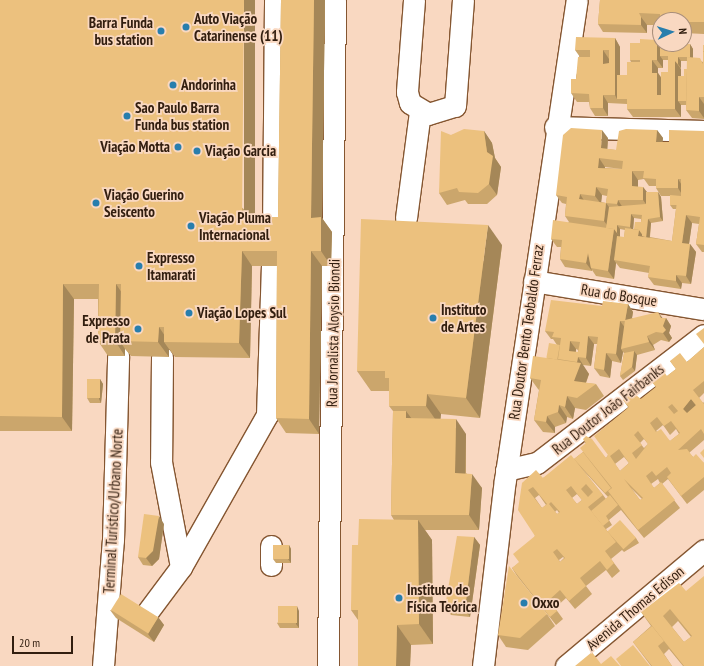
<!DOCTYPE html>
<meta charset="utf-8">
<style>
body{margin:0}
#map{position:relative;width:704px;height:666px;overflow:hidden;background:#f9d8c1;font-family:"PT Sans Narrow",sans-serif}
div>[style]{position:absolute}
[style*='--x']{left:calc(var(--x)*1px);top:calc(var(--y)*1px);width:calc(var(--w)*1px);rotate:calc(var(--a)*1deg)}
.roads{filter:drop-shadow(1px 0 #855631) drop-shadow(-1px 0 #855631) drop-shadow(0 1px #855631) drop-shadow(0 -1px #855631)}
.minor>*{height:21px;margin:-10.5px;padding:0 10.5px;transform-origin:10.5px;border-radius:10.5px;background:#fff}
.wall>*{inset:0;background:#cba66c}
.shaded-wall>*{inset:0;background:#a58758;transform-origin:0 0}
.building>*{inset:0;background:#ecc17e;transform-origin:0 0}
.dots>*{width:11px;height:11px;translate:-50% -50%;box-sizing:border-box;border:2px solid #f9d8c1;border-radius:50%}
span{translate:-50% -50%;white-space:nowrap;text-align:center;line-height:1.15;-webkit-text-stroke:3.5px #f9d8c1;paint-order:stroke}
.poi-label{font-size:15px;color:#321e0f;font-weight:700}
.left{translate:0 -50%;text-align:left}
.right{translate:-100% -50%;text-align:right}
.street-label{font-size:15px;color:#321e0f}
.north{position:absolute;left:652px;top:12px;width:40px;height:40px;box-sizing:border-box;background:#f9d8c1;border:1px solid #a98e7a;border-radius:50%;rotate:86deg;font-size:11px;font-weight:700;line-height:16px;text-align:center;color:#321e0f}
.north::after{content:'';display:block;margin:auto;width:14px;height:18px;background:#287ead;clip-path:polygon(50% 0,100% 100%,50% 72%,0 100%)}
.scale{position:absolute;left:12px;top:636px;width:61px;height:18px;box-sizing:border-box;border:2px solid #321e0f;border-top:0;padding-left:5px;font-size:12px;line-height:14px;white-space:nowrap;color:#321e0f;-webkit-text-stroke:3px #f9d8c1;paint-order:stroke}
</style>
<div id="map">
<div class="roads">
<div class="minor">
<div style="--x:414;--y:0;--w:92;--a:94.4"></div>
<div style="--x:407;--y:92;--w:11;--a:75"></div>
<div style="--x:410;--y:103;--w:21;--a:31"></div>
<div style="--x:428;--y:114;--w:28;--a:-17"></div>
<div style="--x:455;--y:106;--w:106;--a:-85.7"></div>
<div style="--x:555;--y:127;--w:149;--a:1.5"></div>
<div style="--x:406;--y:218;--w:108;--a:-82.5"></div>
<div style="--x:273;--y:232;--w:232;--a:-89.5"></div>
<div style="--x:534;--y:281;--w:172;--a:9.4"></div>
<div style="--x:162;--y:357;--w:105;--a:90.5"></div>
<div style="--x:161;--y:462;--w:107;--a:79.2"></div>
<div style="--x:506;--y:470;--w:32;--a:-13"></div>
<div style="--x:537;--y:463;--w:210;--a:-37.5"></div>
<div style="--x:271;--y:565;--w:19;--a:-90"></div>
<div style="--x:146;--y:614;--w:59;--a:-53.3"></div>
<div style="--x:181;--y:567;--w:175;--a:-60.5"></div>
<div style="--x:267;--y:415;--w:149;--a:-88.1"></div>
<div style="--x:103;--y:666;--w:126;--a:-85.5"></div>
<div style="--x:113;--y:540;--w:184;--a:-88.4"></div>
<div style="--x:328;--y:666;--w:666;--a:-89.4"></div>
<div style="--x:483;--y:666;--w:187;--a:-83.3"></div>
<div style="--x:505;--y:480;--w:485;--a:-81.5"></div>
<div style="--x:566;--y:666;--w:180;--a:-40"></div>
</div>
</div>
<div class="wall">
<div style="clip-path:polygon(0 0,253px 217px,278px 217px,281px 0,325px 0,322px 218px,332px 232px,331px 266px,322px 266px,319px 434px,286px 433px,276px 418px,277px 266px,252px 266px,250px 358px,175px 357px,169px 349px,169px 357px,131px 356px,125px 349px,125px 356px,108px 356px,98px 341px,98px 299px,74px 299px,72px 431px,0 431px)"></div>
<div style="clip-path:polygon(600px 0,704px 0,704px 34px,684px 33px,684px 20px,660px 20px,660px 25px,647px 25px,647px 33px,603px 32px,598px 24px)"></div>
<div style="clip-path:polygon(evenodd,615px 38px,620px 47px,620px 75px,627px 75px,631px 62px,630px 60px,640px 43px,657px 40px,660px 44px,690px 44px,693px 49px,693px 58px,703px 62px,703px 51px,704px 45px,704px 119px,692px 118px,686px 110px,686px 105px,681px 105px,681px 117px,633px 117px,627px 109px,627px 104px,608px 103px,608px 116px,595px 116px,590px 108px,589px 102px,577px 102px,571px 93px,576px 79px,580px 57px,575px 50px,615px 38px,663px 60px,668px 60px,668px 72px,661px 77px,658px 73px,658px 68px,663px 68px,663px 60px,615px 38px,681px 61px,687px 61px,687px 69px,684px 76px,681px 76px,681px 69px,680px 68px,681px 68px,681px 61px)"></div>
<div style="clip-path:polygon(evenodd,657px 130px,663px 138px,662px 142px,669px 142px,704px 131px,704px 252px,702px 252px,696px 244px,699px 224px,692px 223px,689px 244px,690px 244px,696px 252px,691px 284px,682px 283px,681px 289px,654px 285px,648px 277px,649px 273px,620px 268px,616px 263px,614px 279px,596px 276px,592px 270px,592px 271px,565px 267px,560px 259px,561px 247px,557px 247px,551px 239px,569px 222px,565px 216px,566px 204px,562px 203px,556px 195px,608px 138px,607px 149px,616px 150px,657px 130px,605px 167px,622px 169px,605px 168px,605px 167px,657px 130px,644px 179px,649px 186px,656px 186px,656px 188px,661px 196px,670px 196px,670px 205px,673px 209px,676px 209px,672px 241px,650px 237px,651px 223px,663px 221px,661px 197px,658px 192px,647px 192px,643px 187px,638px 187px,638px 180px,644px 179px,657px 130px,602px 195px,607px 196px,606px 203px,601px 202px,602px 195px,657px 130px,634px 218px,641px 219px,641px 222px,634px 229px,633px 229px,634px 218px,657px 130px,620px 229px,625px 230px,624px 237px,620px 237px,620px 229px)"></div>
<div style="clip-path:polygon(484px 131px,492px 143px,495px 158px,501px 167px,497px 195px,487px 204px,468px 204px,465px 200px,447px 205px,439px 193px,451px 135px)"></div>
<div style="clip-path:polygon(502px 245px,480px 418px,441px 414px,440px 419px,466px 434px,466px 473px,482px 488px,479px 530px,425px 530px,432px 540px,433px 644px,411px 645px,410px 666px,358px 666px,358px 620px,351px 610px,358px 545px,394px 520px,391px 515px,393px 411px,389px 406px,389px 391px,371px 391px,357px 371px)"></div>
<div style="clip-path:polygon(evenodd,628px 304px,633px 312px,632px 318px,666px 318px,671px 326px,669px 333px,672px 338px,669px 342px,661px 340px,653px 345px,655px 350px,637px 355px,635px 371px,623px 380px,620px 376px,624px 353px,623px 352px,621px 363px,612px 361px,610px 378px,600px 376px,594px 368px,597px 344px,594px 344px,591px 366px,583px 365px,583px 366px,589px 374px,586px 383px,596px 384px,604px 396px,586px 410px,575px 408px,573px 419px,567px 417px,566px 423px,555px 427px,555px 433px,543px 432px,534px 420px,539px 390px,538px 389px,530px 378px,547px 358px,557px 345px,553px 339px,551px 339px,545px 331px,602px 306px,628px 304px,576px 349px,578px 350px,578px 352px,576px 352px,576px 349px)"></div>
<div style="clip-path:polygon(evenodd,704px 347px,704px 393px,699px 398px,703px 403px,704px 402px,704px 440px,689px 453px,693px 457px,704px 463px,704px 490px,687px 504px,668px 479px,662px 484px,680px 508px,644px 538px,621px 510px,609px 520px,612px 525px,606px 529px,607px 531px,636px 538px,639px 543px,624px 552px,622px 550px,611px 559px,620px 571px,612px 578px,606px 570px,586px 586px,592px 594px,575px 609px,566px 598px,555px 608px,563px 619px,556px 625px,517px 576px,512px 568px,519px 563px,535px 536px,522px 483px,543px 478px,574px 459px,583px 452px,586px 444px,583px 439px,606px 458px,608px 455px,628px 407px,623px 400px,641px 399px,656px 387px,649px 378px,667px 376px,676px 369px,670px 361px,687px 362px,704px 347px,663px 425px,670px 435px,676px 429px,679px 434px,670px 441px,656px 431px,663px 425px,704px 347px,644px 439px,648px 444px,644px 448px,640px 443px,644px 439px,704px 347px,624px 457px,629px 463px,620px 471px,615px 464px,624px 457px,704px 347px,582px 469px,608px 497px,606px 499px,603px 495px,582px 469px,704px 347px,658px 479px,660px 483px,654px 488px,651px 484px,658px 479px,704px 347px,631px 488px,642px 499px,640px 500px,631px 488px,704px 347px,577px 494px,582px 500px,577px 504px,572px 498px,577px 494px,704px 347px,539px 495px,546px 505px,542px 508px,535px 498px,539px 495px,704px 347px,557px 510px,559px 513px,557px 514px,555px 512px,557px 510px,704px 347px,563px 557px,564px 558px,560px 562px,559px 560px,563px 557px)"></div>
<div style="clip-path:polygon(100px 379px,103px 384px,101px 403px,90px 403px,87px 398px)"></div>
<div style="clip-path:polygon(164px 524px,159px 559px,152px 566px,143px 565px,138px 557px)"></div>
<div style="clip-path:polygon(474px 537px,480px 545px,470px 617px,451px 615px,445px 607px)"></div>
<div style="clip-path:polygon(289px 545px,291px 549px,291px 563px,276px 563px,273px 559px)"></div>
<div style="clip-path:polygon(evenodd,686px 591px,704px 666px,683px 666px,669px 649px,664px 654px,672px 666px,651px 666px,633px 642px,651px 626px,641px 612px,686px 591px,678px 621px,691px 637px,684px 642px,672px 627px,678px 621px)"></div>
<div style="clip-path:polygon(110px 610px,158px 617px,164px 625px,154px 642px,116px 618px)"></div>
<div style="clip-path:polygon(299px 611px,299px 628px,280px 628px,277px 623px)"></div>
<div style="clip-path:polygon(547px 614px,555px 626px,528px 650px,506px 647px,498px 635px)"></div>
</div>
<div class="shaded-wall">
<div style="left:244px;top:0;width:11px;height:217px"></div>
<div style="clip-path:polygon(314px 0,325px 0,322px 218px,332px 232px,331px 266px,321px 251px,311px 218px)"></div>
<div style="clip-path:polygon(641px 17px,647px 25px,647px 33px,641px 25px)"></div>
<div style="clip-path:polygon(615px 38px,620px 47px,620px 99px,617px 99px,615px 95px)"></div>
<div style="clip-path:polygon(657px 40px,663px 48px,660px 56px,663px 60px,663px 68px,657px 60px)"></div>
<div style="clip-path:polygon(690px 44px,693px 49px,693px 61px,690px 57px)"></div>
<div style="clip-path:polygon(603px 50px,609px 59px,609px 72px,603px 64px)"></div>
<div style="clip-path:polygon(678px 57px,681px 61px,681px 68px,678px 64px)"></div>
<div style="clip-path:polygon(652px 60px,658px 68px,658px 73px,663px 81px,663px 103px,657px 95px,652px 73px)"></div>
<div style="clip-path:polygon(675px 61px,681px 69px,681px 101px,678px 101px,681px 105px,681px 117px,675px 109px)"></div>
<div style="clip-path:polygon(603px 95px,608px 103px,608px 116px,603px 108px)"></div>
<div style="clip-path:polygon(699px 97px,704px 104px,704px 118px,699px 111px)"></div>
<div style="clip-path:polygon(602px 130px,608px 138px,607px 156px,601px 148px)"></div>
<div style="clip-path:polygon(657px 130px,663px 138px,662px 150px,656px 142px)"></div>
<div style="clip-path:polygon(484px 131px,492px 143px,495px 158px,501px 167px,497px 195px,489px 184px,487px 152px)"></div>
<div style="clip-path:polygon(599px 158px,605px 167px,604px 176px,598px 168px)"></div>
<div style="clip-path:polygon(632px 171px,638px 180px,638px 194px,632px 186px)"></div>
<div style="clip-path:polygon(678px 179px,683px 187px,683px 196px,678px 188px)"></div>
<div style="clip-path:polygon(596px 187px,602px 195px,601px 204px,595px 196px)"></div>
<div style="clip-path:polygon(643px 187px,649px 195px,649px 208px,643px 200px)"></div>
<div style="clip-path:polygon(658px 192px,661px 197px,663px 221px,660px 217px)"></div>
<div style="clip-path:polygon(580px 194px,585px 202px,579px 199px)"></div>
<div style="clip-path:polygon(618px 200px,623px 208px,623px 212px,617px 204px)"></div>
<div style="clip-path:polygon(606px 203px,612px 211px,610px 229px,604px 221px)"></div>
<div style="clip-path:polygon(631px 214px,634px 218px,633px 231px,630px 227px)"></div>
<div style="clip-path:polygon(686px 215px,692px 223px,688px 251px,682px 243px)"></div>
<div style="clip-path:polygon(648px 219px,651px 223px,649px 244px,646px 240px)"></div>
<div style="clip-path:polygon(488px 225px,502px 245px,480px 418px,466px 398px)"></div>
<div style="clip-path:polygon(617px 225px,620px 229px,620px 237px,617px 233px)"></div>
<div style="clip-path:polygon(614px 229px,620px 237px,614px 260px,616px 263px,614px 279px,608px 271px)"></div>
<div style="clip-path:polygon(639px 230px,645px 239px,638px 236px)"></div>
<div style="clip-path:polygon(690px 244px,696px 252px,691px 284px,686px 276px)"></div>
<div style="clip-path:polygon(242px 251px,252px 266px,250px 358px,239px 343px)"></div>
<div style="clip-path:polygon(311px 251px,322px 266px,319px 434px,309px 419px)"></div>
<div style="clip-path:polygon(588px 253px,591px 268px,592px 271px,586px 263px)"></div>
<div style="clip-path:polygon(676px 275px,682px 283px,681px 289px,676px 281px)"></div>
<div style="clip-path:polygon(63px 284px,74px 299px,72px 431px,62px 417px)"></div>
<div style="clip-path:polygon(116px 284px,126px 299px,120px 341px,125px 349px,125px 356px,115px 341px)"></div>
<div style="clip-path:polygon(628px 304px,633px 312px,630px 329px,625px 321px)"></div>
<div style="clip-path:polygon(658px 312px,664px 320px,666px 318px,671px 326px,669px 333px,672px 338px,669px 342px,663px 333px,663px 326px)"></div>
<div style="clip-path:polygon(620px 321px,626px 329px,621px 349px,623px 352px,621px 363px,616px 354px)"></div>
<div style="clip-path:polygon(159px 327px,169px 342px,164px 342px,169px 349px,169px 357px,158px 342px)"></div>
<div style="clip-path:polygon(588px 336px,594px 344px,591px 366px,586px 358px)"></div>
<div style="clip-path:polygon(647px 336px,653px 345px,655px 350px,649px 342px)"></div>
<div style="clip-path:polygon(570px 341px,576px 349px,575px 359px,569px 351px)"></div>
<div style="clip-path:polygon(634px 351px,637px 355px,635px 371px,632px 367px)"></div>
<div style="clip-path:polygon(606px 353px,612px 361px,610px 378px,604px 370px)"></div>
<div style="clip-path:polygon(578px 357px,589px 374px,582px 393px,574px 381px)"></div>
<div style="clip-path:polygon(100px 379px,103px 384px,101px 403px,99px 399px)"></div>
<div style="clip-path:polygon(427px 394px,441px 414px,440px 426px,426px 406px)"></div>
<div style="clip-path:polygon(567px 396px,575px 408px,573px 419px,565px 407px)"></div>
<div style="clip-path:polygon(691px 399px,697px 407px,689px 417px,683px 409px)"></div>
<div style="clip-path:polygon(559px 405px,567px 417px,566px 423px,558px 412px)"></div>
<div style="clip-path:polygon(406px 411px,417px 426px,406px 418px)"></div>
<div style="clip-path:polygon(547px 416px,555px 427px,555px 433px,546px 422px)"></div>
<div style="clip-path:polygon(456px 419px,466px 434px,465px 488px,455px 473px)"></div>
<div style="clip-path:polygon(472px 474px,482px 488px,479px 530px,469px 515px)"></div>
<div style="clip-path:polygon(159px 516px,164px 524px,159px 559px,152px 566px,146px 558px)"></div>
<div style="clip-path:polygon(418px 520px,432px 540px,433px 644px,419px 624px)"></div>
<div style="clip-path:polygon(474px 537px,480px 545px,470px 617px,465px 609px)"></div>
<div style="clip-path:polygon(289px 545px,291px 549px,291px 563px,288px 559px)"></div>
<div style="clip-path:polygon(297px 606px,299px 611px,299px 628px,296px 624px)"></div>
<div style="clip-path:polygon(158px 617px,164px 625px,154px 642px,148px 634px)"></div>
<div style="clip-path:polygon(397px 625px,411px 645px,410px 666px,396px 666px)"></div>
</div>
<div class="building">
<div style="clip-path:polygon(0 0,244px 0,242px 217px,278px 217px,281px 0,314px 0,311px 218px,321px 217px,321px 251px,311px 251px,309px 419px,276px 418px,277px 251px,242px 251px,239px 343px,164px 342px,164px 327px,159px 327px,158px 342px,120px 341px,121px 284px,116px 284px,115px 341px,98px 341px,99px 284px,63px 284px,62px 417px,0 416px)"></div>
<div style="clip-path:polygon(600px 0,639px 0,639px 13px,641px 17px,641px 25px,598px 24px)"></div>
<div style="clip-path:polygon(639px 0,704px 0,704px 22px,684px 22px,684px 20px,660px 20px,660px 21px,660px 14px,639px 13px)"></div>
<div style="clip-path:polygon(evenodd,576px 37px,615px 38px,615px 95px,603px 95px,603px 108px,590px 108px,589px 94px,571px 93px,571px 79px,576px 79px,578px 57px,590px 57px,590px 50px,575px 50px,576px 37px,603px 50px,609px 50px,609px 63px,603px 64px,603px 50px)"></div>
<div style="clip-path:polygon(640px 39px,657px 40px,657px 60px,652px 60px,652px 73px,657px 73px,657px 95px,661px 95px,661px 72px,668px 72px,668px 61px,675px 61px,675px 109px,627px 109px,627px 62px,640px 62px)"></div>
<div style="left:630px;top:43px;width:10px;height:17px"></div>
<div style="clip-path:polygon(660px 44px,690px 44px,690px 57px,678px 57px,678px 64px,675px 61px,668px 61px,668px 56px,660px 56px)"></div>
<div style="clip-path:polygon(703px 45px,704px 45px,704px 52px,703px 51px)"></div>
<div style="clip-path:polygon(703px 52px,704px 52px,704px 97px,699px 97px,699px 111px,686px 110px,687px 57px,700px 58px,703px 64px)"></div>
<div style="clip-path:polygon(684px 69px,687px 69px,686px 101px,678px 101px,678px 76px,684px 76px)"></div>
<div style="left:617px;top:75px;width:10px;height:24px"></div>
<div style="clip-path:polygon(evenodd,571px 128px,602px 130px,601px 148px,616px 150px,619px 131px,626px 129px,657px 130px,656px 142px,669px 142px,669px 130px,704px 131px,704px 245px,696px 244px,700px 217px,686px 215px,682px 243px,690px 244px,686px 276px,676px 275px,676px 281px,648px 277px,650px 266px,614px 260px,617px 236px,624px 237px,625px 228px,639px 230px,638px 236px,672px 241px,677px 201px,681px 201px,681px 179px,678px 179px,678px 188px,656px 188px,656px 179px,643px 178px,644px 171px,632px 171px,632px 186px,643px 187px,643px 200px,618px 200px,617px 204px,606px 203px,608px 189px,596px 187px,595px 196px,580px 194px,579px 199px,606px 203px,604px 221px,565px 216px,567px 197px,556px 195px,563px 135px,571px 128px,599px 158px,623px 161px,622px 169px,598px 168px,599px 158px)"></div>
<div style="clip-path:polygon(464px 129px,484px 131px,487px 152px,493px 156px,489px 184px,478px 193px,459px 192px,457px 188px,439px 193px,441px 131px,451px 135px)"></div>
<div style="clip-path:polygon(646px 192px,658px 192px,660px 217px,648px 219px,646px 237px,642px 236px,642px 234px,639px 230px,634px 229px,635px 222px,641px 222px,642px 215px,631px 214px,630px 227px,617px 225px,617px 233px,614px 229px,606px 228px,609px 207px,646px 204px)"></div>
<div style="clip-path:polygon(670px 195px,681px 196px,681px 201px,677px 201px,677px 205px,670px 205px)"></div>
<div style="clip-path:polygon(361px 219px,488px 225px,466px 398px,427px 394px,426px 406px,389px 406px,389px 378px,385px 378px,385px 371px,357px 371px)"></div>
<div style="clip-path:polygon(553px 220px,614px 229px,608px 271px,591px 268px,588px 253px,586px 263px,560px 259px,562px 240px,551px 239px)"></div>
<div style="clip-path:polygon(evenodd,551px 300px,602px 306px,603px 301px,628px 304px,625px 321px,620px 321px,616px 354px,606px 353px,604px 370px,594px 368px,598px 337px,588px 336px,586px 358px,578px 357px,577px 362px,558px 359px,561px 338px,552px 337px,554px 332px,545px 331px,551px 300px,570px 341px,580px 342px,578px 352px,569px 351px,570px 341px)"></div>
<div style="clip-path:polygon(658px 312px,661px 318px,666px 318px,663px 326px,666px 330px,663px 333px,656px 332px,647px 336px,649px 342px,621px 349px,625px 320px)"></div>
<div style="clip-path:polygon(704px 328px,704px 344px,696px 334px)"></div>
<div style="left:549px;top:343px;width:11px;height:15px;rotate:10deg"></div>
<div style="clip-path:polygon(evenodd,704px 347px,704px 381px,693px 390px,704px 404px,704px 434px,701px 429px,678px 450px,687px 449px,693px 457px,696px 454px,704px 463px,704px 477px,681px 496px,667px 477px,671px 473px,667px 467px,656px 476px,652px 471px,646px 476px,654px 488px,661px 482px,675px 500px,638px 530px,608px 491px,612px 488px,580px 448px,586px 443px,583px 439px,586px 436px,592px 439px,606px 458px,608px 455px,594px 436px,629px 407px,623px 400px,632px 392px,641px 399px,656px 387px,649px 378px,655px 374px,661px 368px,667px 376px,676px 369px,670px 361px,680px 353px,687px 362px,704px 347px,691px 399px,696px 405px,687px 413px,683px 409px,691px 399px,704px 347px,672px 404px,678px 411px,674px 414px,668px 407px,672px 404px,704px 347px,657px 417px,664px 426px,671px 421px,680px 433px,670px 441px,661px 429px,656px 432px,650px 423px,657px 417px,704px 347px,638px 431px,648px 444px,636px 459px,632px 453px,642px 445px,634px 435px,638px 431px,704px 347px,619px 449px,629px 463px,620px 471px,610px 456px,619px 449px,704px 347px,624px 479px,643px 498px,640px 500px,624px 479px)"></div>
<div style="clip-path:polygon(634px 351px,632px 367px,620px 376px,624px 353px)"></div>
<div style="clip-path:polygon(533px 356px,581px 363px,574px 381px,596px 384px,577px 398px,567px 396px,565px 407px,559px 405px,558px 412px,547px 416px,546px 422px,534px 420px,541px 380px,530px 378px)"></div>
<div style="left:87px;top:379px;width:13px;height:19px"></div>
<div style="clip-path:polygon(393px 411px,406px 411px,406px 418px,456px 419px,455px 473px,472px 474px,469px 515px,391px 515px)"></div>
<div style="clip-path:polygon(704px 449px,704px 458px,700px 453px)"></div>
<div style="clip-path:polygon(583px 452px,611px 488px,605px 493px,574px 459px)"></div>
<div style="clip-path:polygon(evenodd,571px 455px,603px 495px,588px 507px,616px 542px,605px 551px,614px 563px,607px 570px,600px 561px,580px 578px,586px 586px,569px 601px,560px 590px,549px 600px,557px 611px,550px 617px,512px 568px,519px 562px,513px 554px,535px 536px,518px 510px,522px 483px,536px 470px,543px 478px,571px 455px,586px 484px,593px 492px,588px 497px,581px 489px,586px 484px,571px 455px,571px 486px,582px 500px,577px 504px,566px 490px,571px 486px,571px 455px,533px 487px,547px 504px,542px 508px,528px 490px,533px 487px,571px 455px,551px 502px,560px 512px,557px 514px,549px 504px,551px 502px,571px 455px,557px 549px,565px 558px,560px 562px,553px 552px,557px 549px)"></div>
<div style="clip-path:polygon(610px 495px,618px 505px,606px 516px,609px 521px,603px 526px,591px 511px)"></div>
<div style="clip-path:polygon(144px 514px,159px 516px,153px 551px,146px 558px,138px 557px)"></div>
<div style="clip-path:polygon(359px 519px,418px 520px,419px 624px,397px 625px,396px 666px,358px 666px,358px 610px,351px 610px,352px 545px,358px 545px)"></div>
<div style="left:620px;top:520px;width:24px;height:17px;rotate:48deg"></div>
<div style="clip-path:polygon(457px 536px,474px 537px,465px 609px,445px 607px)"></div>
<div style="left:273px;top:545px;width:16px;height:14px"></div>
<div style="clip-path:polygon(509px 566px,547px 614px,520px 638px,498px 635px)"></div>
<div style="clip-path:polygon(evenodd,704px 576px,704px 666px,684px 666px,641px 612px,679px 583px,686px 591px,704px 576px,670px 609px,692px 636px,684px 642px,663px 616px,670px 609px)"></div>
<div style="left:121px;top:594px;width:44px;height:19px;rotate:32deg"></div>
<div style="left:278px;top:606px;width:19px;height:17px"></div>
<div style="clip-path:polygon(652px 626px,664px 641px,658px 646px,672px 666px,652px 666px,633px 642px)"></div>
<div style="clip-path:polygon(633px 645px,650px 666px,621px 666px,616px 659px)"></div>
<div style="clip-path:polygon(592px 652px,601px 664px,611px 656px,620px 666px,575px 666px)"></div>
</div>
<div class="dots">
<div style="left:186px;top:27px;background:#287ead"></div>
<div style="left:161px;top:31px;background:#287ead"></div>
<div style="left:173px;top:85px;background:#287ead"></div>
<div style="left:127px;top:116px;background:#287ead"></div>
<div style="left:178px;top:147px;background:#287ead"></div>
<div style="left:197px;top:151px;background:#287ead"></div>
<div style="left:96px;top:203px;background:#287ead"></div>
<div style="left:191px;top:226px;background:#287ead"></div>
<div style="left:139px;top:266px;background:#287ead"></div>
<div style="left:189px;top:313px;background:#287ead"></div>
<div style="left:433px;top:318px;background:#287ead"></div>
<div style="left:138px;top:329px;background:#287ead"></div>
<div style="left:399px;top:598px;background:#287ead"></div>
<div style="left:524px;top:603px;background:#287ead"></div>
</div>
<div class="poi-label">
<span class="left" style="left:194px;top:27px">Auto Viação<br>Catarinense (11)</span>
<span class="right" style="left:153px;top:31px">Barra Funda<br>bus station</span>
<span class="left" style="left:181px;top:85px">Andorinha</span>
<span class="left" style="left:135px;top:116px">Sao Paulo Barra<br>Funda bus station</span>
<span class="right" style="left:170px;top:147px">Viação Motta</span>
<span class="left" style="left:205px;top:151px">Viação Garcia</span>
<span class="left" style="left:104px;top:203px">Viação Guerino<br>Seiscento</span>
<span class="left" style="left:199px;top:226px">Viação Pluma<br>Internacional</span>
<span class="left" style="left:147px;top:266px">Expresso<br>Itamarati</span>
<span class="left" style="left:441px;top:318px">Instituto<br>de Artes</span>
<span class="left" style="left:197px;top:313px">Viação Lopes Sul</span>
<span class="right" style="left:130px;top:329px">Expresso<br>de Prata</span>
<span class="left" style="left:407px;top:598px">Instituto de<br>Física Teórica</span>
<span class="left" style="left:532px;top:603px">Oxxo</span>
</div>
<div class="street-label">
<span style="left:619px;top:295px;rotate:9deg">Rua do Bosque</span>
<span style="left:526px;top:332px;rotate:-82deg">Rua Doutor Bento Teobaldo Ferraz</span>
<span style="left:333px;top:333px;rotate:-89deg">Rua Jornalista Aloysio Biondi</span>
<span style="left:608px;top:409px;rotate:-38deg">Rua Doutor João Fairbanks</span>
<span style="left:113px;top:511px;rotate:-87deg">Terminal Turístico/Urbano Norte</span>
<span style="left:635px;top:608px;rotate:-40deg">Avenida Thomas Edison</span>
</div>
<div class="north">N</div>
<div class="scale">20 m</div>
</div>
